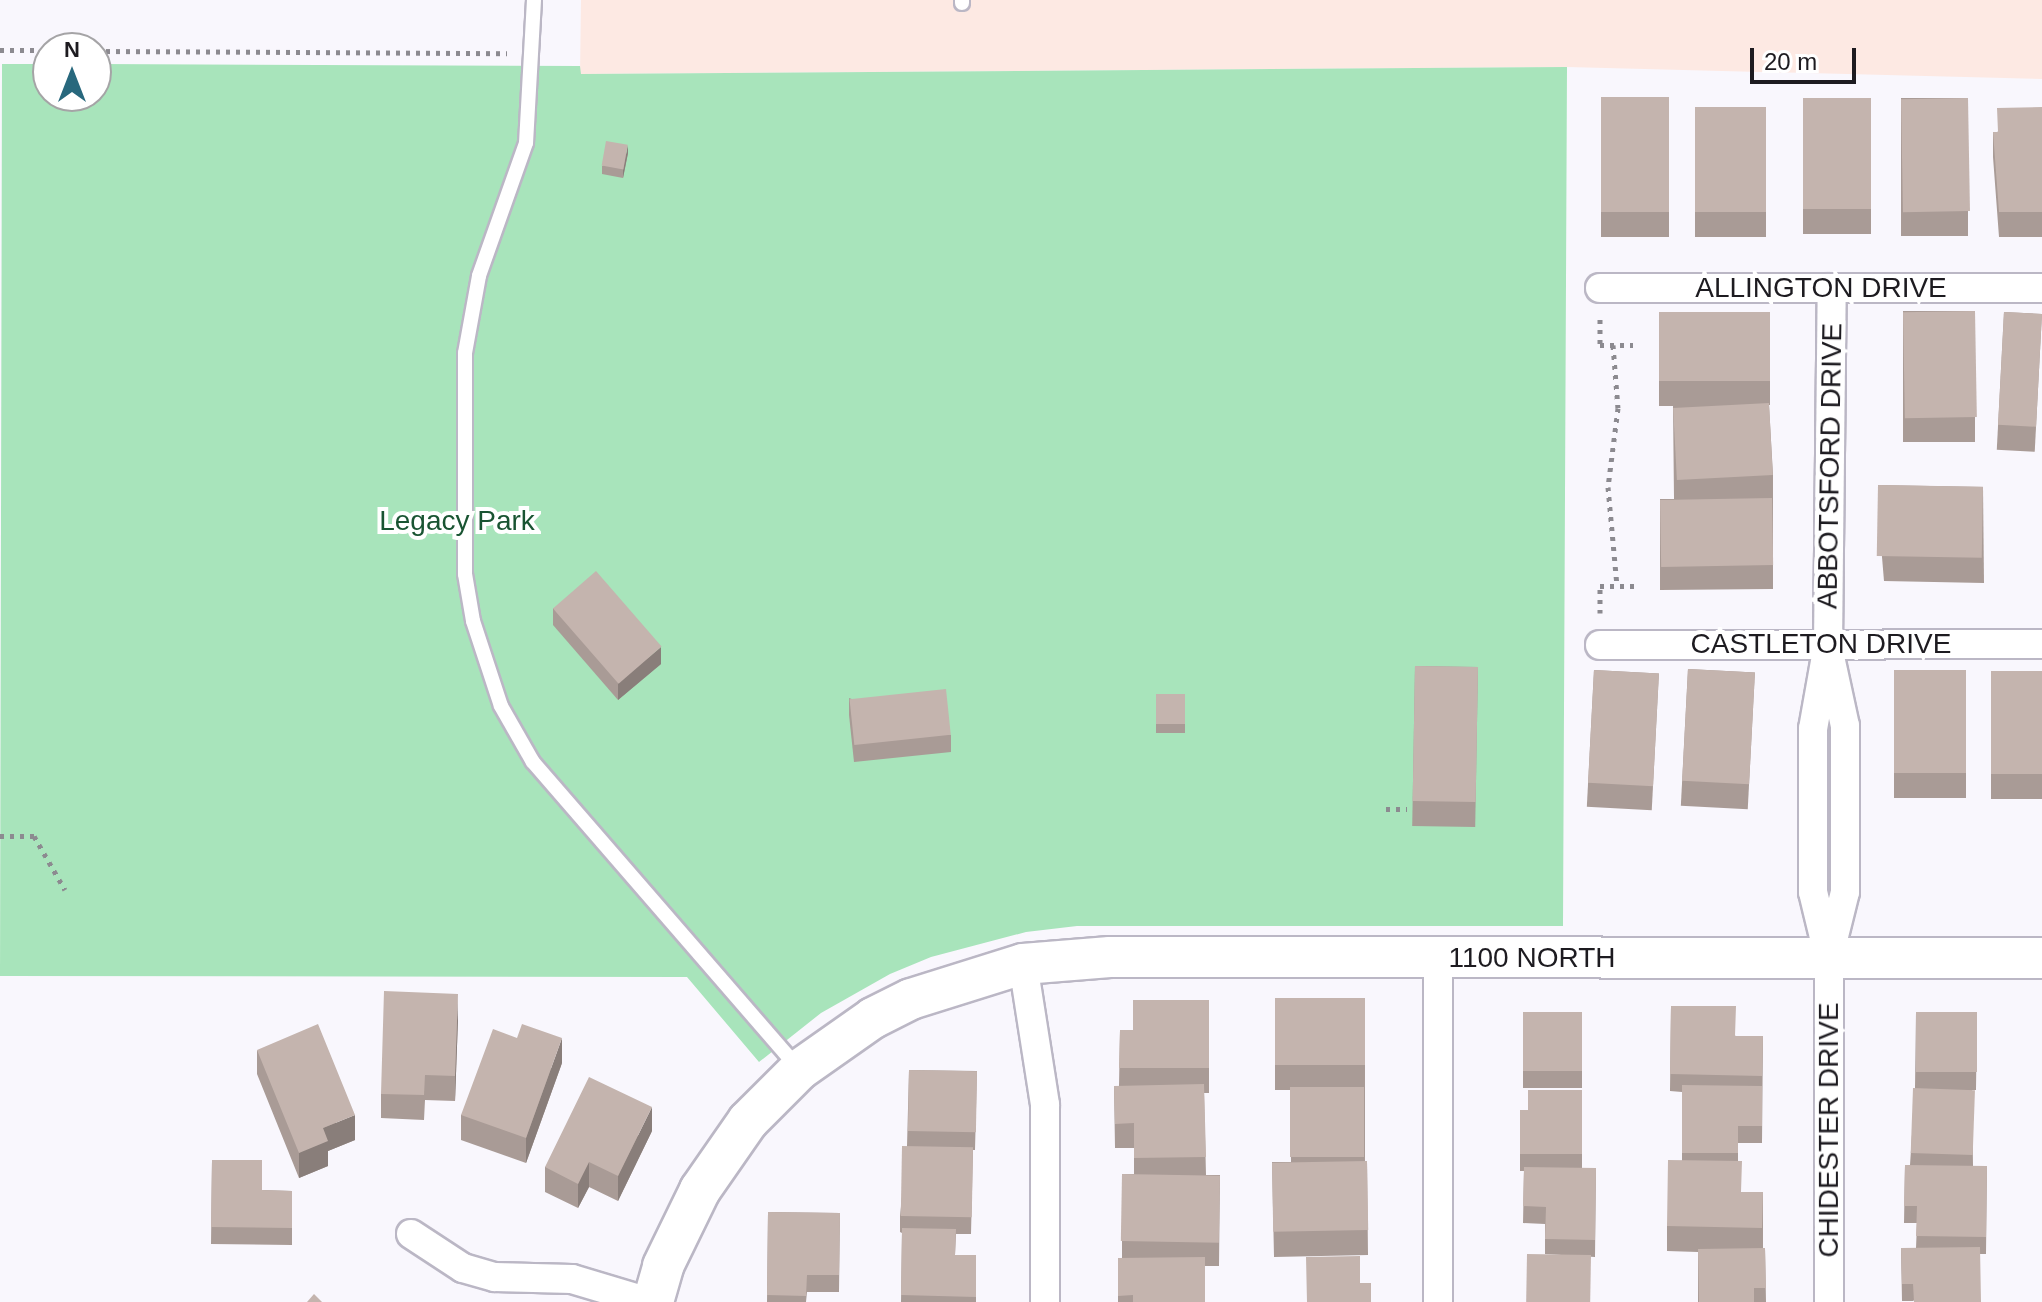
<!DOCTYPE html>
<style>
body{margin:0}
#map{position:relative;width:2042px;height:1302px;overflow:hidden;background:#f9f7fd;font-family:Arial,sans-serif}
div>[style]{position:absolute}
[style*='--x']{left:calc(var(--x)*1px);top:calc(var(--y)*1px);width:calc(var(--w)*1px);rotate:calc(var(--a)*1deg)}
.industrial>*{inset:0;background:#fde9e3}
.green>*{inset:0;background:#a8e4bb}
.path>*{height:5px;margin-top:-2.5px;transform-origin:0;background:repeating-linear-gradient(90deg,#8c8a90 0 4px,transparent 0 10px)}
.roads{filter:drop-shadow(2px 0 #bbb7c5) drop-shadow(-2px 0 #bbb7c5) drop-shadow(0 2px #bbb7c5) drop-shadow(0 -2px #bbb7c5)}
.lane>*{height:14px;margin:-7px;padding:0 7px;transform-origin:7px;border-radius:7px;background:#fff}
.street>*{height:28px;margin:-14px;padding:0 14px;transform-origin:14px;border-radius:14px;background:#fff}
.secondary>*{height:40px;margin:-20px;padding:0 20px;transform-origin:20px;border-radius:20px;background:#fff}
.wall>*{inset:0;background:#a99b96;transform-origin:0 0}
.shaded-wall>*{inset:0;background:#897e7a}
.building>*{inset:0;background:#c4b4ae;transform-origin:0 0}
span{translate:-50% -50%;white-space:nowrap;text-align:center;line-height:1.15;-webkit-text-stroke:8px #fff;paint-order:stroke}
.street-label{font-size:28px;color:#1d1b20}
.park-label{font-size:28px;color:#195432}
.north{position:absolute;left:32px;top:32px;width:80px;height:80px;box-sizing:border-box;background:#fff;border:2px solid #a5a4a6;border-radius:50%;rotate:0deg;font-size:22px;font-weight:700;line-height:32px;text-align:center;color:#1d1b20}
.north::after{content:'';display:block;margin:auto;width:28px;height:36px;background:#28687d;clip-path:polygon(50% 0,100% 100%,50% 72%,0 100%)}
.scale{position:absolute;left:1750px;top:48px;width:106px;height:36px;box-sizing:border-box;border:4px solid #1d1b20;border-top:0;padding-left:10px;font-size:24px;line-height:28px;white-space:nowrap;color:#1d1b20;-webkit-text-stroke:6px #fff;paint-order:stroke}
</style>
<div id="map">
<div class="industrial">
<div style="clip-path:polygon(581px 0,2042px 0,2042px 79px,1567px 67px,580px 74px)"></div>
</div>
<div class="green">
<div style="clip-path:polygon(2px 64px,48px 64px,48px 96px,96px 96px,96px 64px,580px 66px,581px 74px,1567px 67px,1563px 926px,1077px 926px,1026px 932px,931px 957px,890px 974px,821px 1013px,759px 1062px,687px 977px,0 976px)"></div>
</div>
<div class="path">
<div style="--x:0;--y:50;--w:48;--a:0"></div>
<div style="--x:96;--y:51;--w:411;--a:0.3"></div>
<div style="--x:1600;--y:319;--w:26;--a:90"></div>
<div style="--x:1600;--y:345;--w:33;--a:0"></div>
<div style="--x:1613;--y:345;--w:63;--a:85.5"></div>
<div style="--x:1618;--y:408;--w:80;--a:97.2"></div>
<div style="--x:1608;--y:487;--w:99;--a:84.8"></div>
<div style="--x:1600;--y:613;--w:27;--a:-90"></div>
<div style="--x:1600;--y:586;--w:36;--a:0"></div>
<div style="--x:1386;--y:809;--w:21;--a:0"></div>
<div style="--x:0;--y:836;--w:34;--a:0"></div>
<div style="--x:34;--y:836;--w:62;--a:60.1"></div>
</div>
<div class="roads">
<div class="lane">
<div style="--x:534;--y:0;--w:143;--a:93.2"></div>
<div style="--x:526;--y:143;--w:141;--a:109.5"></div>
<div style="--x:479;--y:276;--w:78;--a:100.3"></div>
<div style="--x:465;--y:353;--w:221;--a:90"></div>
<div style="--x:465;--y:574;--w:48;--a:80.3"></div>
<div style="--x:473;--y:621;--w:89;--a:71.8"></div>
<div style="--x:501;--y:706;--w:64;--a:60.3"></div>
<div style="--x:533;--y:762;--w:406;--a:49.1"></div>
<div style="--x:962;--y:0;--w:3;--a:90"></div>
</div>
<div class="street">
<div style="--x:1600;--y:288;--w:442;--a:0"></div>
<div style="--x:1600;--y:645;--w:442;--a:-0.1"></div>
<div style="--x:1830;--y:952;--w:62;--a:-76"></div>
<div style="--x:1845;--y:892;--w:166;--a:-90"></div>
<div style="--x:1845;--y:726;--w:66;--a:-102.2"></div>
<div style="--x:1438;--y:958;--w:344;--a:90"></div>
<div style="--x:1023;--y:964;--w:143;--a:81.1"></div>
<div style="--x:1045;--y:1105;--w:197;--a:90"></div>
<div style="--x:411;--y:1234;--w:62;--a:33.2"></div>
<div style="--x:463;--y:1268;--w:33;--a:16"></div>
<div style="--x:495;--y:1277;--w:77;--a:1.5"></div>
<div style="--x:572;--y:1279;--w:80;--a:16.6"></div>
<div style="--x:1829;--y:1302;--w:344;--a:-90"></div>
<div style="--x:1829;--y:958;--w:68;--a:-103.6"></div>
<div style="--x:1813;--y:892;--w:163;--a:-90"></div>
<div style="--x:1813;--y:729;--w:85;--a:-79.9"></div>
<div style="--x:1828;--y:645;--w:357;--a:-89.4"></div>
</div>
<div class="secondary">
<div style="--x:653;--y:1302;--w:37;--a:-74"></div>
<div style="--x:663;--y:1266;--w:85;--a:-64"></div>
<div style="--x:700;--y:1190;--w:84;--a:-55.2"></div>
<div style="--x:748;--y:1121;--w:72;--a:-45"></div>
<div style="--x:799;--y:1070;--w:90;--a:-35.1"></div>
<div style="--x:873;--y:1018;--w:42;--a:-26.6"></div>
<div style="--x:911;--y:999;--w:117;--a:-17.4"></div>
<div style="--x:1023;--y:964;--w:87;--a:-4.6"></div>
<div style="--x:1110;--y:957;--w:932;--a:0.06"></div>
</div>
</div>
<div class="wall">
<div style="left:1669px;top:97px;width:140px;height:68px;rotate:90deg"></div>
<div style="left:1871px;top:98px;width:136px;height:68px;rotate:90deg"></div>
<div style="left:1968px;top:98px;width:138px;height:67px;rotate:90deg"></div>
<div style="left:1695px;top:107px;width:71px;height:130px"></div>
<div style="clip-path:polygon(2042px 107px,2042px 237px,1999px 237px,1993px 157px,1993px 132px,1997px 132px)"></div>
<div style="clip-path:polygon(628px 153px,623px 178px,602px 174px,602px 166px)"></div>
<div style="left:1975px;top:311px;width:131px;height:72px;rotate:90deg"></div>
<div style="clip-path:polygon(1770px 312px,1770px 405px,1769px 405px,1773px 475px,1773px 589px,1660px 590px,1660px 499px,1674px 499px,1673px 406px,1659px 406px,1659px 313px)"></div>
<div style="left:2004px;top:312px;width:38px;height:138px;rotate:3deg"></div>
<div style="clip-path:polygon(1878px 485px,1983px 487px,1984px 583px,1884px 581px,1878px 509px)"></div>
<div style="clip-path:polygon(553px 608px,661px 664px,618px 700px,553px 625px)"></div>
<div style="left:1415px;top:666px;width:63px;height:160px;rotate:1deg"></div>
<div style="left:1688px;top:669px;width:67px;height:137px;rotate:3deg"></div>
<div style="left:1594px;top:670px;width:65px;height:137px;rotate:3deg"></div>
<div style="left:1966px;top:670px;width:128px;height:72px;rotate:90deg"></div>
<div style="left:2042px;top:671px;width:128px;height:51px;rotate:90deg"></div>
<div style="left:1156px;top:694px;width:29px;height:39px"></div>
<div style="clip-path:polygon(849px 698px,951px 735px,951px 752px,854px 762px,849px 715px)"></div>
<div style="clip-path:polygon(1275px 998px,1365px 998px,1365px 1161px,1367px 1161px,1368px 1255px,1274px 1257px,1272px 1162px,1291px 1162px,1290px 1090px,1275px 1090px)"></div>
<div style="clip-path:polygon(1209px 1000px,1209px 1093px,1204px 1093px,1206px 1175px,1220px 1175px,1219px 1266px,1205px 1266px,1205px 1302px,1118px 1302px,1118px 1258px,1122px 1258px,1122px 1174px,1134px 1174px,1134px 1148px,1115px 1148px,1114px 1086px,1119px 1086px,1120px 1030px,1133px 1030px)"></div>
<div style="clip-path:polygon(1671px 1006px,1736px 1036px,1763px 1036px,1762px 1143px,1738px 1143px,1738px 1161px,1741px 1192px,1763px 1192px,1763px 1248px,1765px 1248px,1766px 1302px,1698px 1302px,1698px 1252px,1667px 1251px,1667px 1226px,1682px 1160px,1682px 1092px,1670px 1091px)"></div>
<div style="left:1523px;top:1012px;width:59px;height:76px"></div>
<div style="clip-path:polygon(1916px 1012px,1977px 1012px,1976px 1090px,1972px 1090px,1973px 1166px,1987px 1166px,1986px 1254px,1980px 1254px,1913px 1301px,1902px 1301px,1901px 1248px,1916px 1248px,1917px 1223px,1904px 1223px,1905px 1165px,1910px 1165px,1915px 1088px)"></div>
<div style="clip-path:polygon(458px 1019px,455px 1101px,425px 1100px,424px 1120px,381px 1118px,381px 1094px)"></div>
<div style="clip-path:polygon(257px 1050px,355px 1140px,328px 1151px,328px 1166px,299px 1178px,257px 1074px)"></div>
<div style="clip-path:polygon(562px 1063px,526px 1163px,461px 1140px,461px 1115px)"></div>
<div style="clip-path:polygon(909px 1070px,977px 1071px,975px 1150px,973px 1150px,971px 1234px,956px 1234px,955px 1255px,976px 1255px,976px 1302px,901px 1302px,902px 1233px,900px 1232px,900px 1216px,907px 1146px)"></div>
<div style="clip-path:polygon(1582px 1090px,1582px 1168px,1596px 1168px,1595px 1257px,1545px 1254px,1545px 1224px,1523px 1223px,1524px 1171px,1520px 1171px,1520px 1110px,1528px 1110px)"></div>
<div style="clip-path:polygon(652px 1131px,618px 1201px,589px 1187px,578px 1208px,545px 1192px,545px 1167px)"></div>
<div style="clip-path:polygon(212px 1160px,262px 1190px,292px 1191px,292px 1245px,211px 1244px)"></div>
<div style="clip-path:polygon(768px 1212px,840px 1213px,839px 1292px,807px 1292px,806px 1302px,767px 1302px)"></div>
</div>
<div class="shaded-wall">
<div style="clip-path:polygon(628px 145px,628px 153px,623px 178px,623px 170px)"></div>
<div style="clip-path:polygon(661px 647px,661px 664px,618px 700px,618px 683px)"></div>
<div style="clip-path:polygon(458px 994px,458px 1019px,455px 1101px,455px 1076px)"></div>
<div style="clip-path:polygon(562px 1038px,562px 1063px,526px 1163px,526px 1138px)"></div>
<div style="clip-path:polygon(652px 1107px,652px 1131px,618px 1201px,618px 1176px)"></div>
<div style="clip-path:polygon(355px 1115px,355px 1140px,328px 1151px,328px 1166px,299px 1178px,299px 1153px,323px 1128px)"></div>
<div style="clip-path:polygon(589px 1162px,589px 1187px,578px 1208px,578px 1184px)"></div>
</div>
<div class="building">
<div style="left:1669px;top:97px;width:115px;height:68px;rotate:90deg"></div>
<div style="left:1871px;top:98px;width:111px;height:68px;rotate:90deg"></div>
<div style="left:1968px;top:98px;width:113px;height:67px;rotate:89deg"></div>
<div style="left:1695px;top:107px;width:71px;height:105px"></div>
<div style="clip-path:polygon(2042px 107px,2042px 212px,1999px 212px,1993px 132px,1998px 132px,1997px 108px)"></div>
<div style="left:606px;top:141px;width:22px;height:25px;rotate:10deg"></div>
<div style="left:1975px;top:311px;width:106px;height:72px;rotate:89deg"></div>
<div style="left:1770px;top:312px;width:69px;height:111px;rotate:90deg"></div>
<div style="left:2004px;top:312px;width:38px;height:113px;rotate:3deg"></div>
<div style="left:1769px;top:403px;width:72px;height:96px;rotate:87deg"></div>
<div style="left:1878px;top:485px;width:105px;height:71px;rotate:1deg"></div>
<div style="left:1772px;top:498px;width:67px;height:112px;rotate:89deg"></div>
<div style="left:596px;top:571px;width:100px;height:57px;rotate:49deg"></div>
<div style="left:1415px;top:666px;width:63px;height:135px;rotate:1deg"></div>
<div style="left:1688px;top:669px;width:67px;height:112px;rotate:3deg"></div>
<div style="left:1594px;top:670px;width:65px;height:113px;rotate:3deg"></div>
<div style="left:1966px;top:670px;width:103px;height:72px;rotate:90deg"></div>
<div style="left:2042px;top:671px;width:103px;height:51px;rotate:90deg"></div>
<div style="left:946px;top:689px;width:46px;height:97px;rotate:84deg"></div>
<div style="left:1156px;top:694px;width:29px;height:30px"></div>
<div style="clip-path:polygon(384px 991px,458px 994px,455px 1076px,425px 1075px,424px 1095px,381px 1094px)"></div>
<div style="left:1275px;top:998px;width:90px;height:67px"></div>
<div style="clip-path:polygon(1133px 1000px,1209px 1000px,1209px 1068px,1119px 1068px,1120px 1030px,1133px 1030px)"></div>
<div style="clip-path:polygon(1671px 1006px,1736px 1006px,1735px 1036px,1763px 1036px,1762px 1076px,1670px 1074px)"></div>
<div style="left:1523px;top:1012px;width:59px;height:59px"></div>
<div style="left:1916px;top:1012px;width:61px;height:60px"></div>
<div style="clip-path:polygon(318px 1024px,355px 1115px,323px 1128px,328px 1141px,299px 1153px,257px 1050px)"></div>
<div style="clip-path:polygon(522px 1024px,562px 1038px,526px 1138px,461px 1115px,493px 1029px,517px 1038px)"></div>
<div style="left:909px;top:1070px;width:68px;height:61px;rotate:1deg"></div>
<div style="clip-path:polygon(589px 1077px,652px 1107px,618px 1176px,589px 1162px,578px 1184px,545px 1167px)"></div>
<div style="clip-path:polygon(1204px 1084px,1206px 1157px,1134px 1158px,1134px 1123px,1115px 1124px,1114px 1086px)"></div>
<div style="clip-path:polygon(1682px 1085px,1762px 1086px,1762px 1126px,1738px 1126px,1738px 1153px,1682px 1153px)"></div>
<div style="left:1290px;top:1087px;width:74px;height:70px"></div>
<div style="left:1913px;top:1088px;width:62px;height:65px;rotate:2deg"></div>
<div style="clip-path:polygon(1528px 1090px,1582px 1090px,1582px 1154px,1520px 1154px,1520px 1110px,1528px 1110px)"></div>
<div style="left:902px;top:1146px;width:71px;height:70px;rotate:1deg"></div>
<div style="clip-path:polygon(212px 1160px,262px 1160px,262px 1190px,292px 1191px,292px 1228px,211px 1227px)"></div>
<div style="clip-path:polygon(1668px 1160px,1742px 1161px,1741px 1192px,1763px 1192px,1762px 1228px,1667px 1226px)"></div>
<div style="left:1367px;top:1161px;width:69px;height:95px;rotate:89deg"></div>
<div style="clip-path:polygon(1905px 1165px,1987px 1166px,1986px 1237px,1916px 1236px,1917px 1206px,1904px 1206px)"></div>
<div style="clip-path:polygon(1524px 1167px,1596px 1168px,1595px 1240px,1545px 1239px,1546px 1207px,1523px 1206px)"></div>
<div style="left:1122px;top:1174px;width:98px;height:67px;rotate:1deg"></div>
<div style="clip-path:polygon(768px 1212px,840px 1213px,839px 1275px,807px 1275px,806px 1296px,767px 1295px)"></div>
<div style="clip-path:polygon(902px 1228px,956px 1229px,955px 1255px,976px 1255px,976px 1297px,901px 1295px)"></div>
<div style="clip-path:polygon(1980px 1247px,1981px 1302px,1914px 1302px,1913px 1284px,1902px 1284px,1901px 1248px)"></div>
<div style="clip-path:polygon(1765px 1248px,1766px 1288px,1754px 1288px,1754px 1302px,1699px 1302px,1698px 1249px)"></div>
<div style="left:1527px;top:1254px;width:64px;height:48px;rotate:1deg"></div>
<div style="clip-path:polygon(1360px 1256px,1360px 1283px,1371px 1283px,1371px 1302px,1307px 1302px,1306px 1257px)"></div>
<div style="clip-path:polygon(1205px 1257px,1205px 1302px,1133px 1302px,1133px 1295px,1118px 1296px,1118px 1258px)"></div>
<div style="clip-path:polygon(314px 1294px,322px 1302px,307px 1302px)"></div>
</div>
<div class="street-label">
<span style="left:1821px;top:288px">ALLINGTON DRIVE</span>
<span style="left:1830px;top:466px;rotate:-89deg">ABBOTSFORD DRIVE</span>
<span style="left:1821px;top:644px">CASTLETON DRIVE</span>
<span style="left:1532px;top:958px">1100 NORTH</span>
<span style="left:1829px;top:1130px;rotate:-90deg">CHIDESTER DRIVE</span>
</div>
<div class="park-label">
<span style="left:457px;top:521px">Legacy Park</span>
</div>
<div class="north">N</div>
<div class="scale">20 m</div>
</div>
